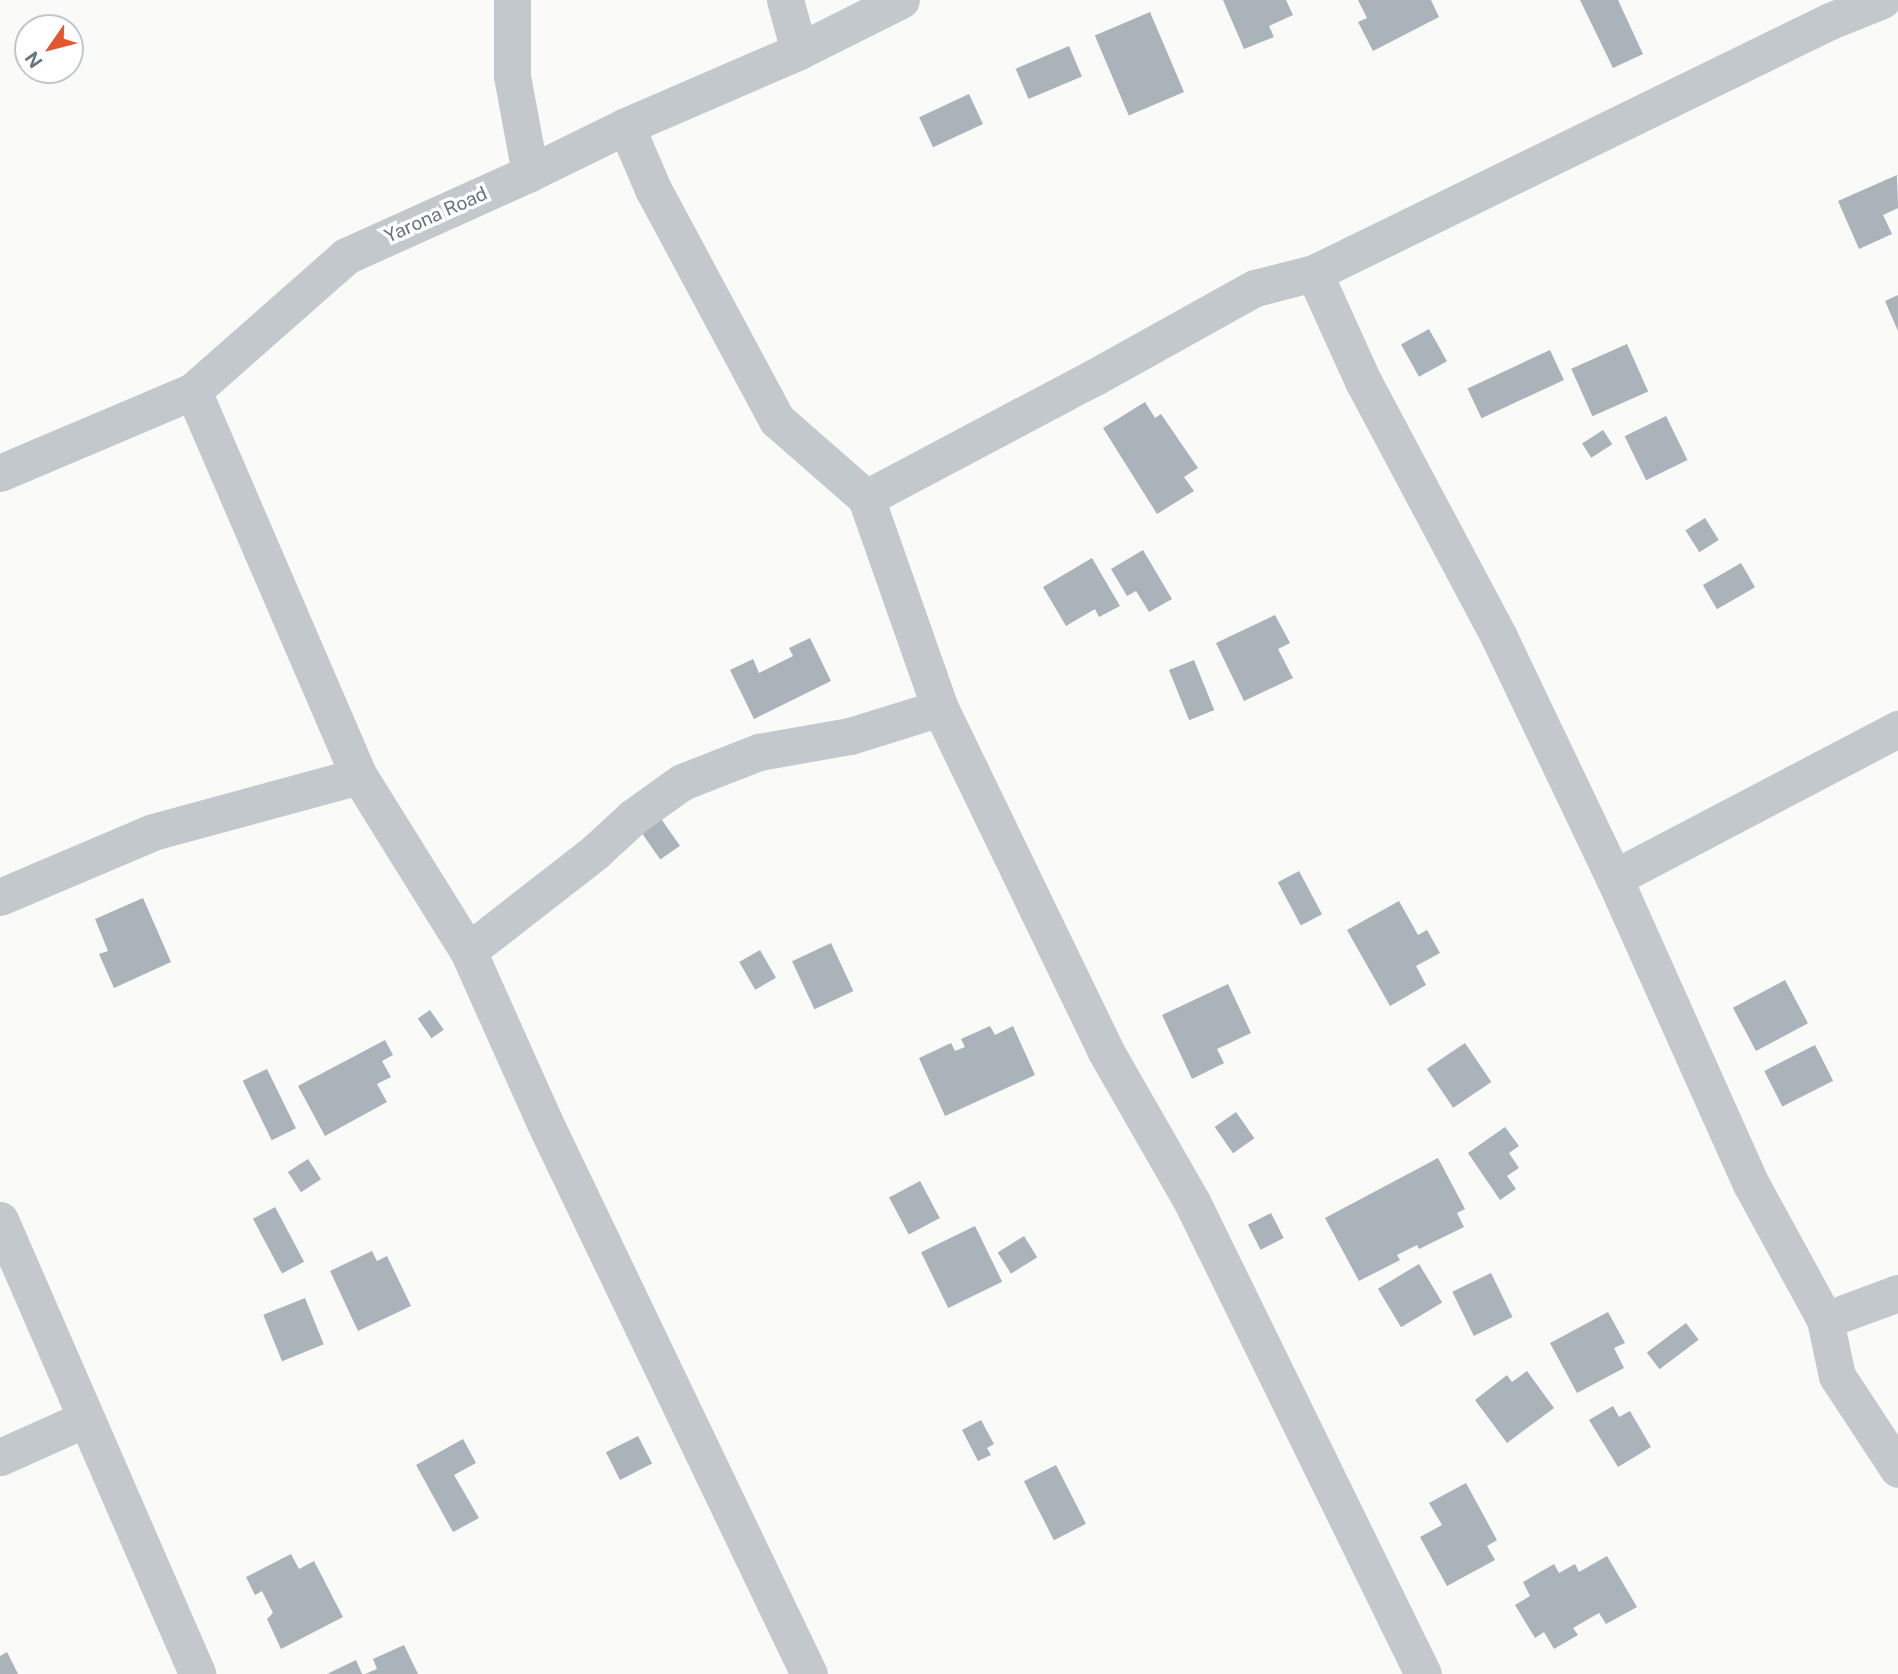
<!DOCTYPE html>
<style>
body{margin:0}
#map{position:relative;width:1898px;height:1674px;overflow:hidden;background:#fafaf8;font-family:"Public Sans",sans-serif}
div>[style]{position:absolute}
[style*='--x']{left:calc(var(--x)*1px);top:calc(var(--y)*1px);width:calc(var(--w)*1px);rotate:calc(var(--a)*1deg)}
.building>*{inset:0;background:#aab3b9;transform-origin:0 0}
.minor>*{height:37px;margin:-18.5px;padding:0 18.5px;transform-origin:18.5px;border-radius:18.5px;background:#c3c8cc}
span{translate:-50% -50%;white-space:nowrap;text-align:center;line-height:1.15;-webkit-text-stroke:7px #fff;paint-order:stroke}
.street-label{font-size:19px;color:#657683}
.north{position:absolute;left:14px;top:14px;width:70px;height:70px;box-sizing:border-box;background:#fff;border:2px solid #c1c8cd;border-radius:50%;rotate:235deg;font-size:19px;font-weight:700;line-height:28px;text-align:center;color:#657683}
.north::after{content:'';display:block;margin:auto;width:24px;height:32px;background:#e4572e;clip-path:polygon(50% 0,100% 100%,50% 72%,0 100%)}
</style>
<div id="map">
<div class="building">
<div style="clip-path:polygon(1223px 0,1286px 0,1293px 15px,1269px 26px,1274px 37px,1244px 49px)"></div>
<div style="clip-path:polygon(1358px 0,1431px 0,1439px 17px,1373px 51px,1358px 22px,1367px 18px)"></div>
<div style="clip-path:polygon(1580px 0,1618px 0,1643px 54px,1613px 68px)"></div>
<div style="left:1150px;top:12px;width:87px;height:60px;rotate:67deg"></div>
<div style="left:1069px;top:46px;width:33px;height:58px;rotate:67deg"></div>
<div style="left:969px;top:94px;width:33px;height:55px;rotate:65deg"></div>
<div style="clip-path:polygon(1897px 175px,1898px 208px,1883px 215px,1892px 234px,1859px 249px,1838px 201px)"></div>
<div style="clip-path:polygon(1898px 295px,1898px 331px,1885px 301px)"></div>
<div style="left:1429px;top:329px;width:37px;height:32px;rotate:61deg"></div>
<div style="left:1627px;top:344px;width:52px;height:61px;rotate:66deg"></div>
<div style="left:1550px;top:350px;width:33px;height:91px;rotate:65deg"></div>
<div style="clip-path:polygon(1145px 402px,1155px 418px,1161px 414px,1198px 468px,1184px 477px,1194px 491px,1157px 514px,1103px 428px)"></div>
<div style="left:1666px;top:416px;width:49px;height:46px;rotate:64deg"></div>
<div style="left:1603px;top:430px;width:17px;height:25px;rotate:57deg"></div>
<div style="left:1705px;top:518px;width:26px;height:23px;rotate:58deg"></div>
<div style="clip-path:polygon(1143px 550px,1172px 599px,1149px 612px,1136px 591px,1127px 596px,1111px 569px)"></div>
<div style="clip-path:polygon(1092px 558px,1120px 606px,1099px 617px,1095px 609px,1066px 626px,1043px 587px)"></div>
<div style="left:1741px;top:563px;width:28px;height:44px;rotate:60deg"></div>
<div style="clip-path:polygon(1275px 615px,1290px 643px,1278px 649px,1293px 678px,1244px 701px,1216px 643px)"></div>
<div style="clip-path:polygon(810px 638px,831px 681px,754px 719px,730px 670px,753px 659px,759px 673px,793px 656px,789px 648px)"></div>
<div style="left:1194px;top:660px;width:54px;height:27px;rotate:68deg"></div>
<div style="left:657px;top:813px;width:40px;height:24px;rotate:55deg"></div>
<div style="left:1299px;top:871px;width:49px;height:24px;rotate:62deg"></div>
<div style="clip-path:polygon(143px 898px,171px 962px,114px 988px,99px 954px,108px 951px,95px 919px)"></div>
<div style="clip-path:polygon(1399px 901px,1418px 935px,1427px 930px,1440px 953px,1416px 966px,1426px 985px,1390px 1006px,1347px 930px)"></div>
<div style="left:831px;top:943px;width:53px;height:43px;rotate:65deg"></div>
<div style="left:760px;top:950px;width:32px;height:24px;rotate:60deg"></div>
<div style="left:1785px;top:980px;width:49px;height:59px;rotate:62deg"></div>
<div style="clip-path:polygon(1228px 984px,1251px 1033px,1217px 1049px,1224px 1063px,1192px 1079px,1162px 1015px)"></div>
<div style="left:430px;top:1010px;width:24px;height:15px;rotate:55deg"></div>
<div style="clip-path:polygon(990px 1026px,995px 1035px,1013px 1026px,1035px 1075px,945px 1116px,919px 1058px,951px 1043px,955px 1051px,965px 1047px,961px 1039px)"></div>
<div style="clip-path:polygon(385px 1040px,393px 1055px,382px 1061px,391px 1077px,377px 1084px,387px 1102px,325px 1136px,298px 1086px)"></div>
<div style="left:1465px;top:1043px;width:47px;height:46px;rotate:56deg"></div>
<div style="left:1815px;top:1045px;width:40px;height:57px;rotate:63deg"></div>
<div style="left:267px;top:1069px;width:66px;height:27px;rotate:64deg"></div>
<div style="left:1236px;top:1112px;width:32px;height:26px;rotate:55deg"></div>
<div style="clip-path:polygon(1505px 1127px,1519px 1146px,1509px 1153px,1519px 1168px,1507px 1176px,1516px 1189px,1500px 1200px,1468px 1153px)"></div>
<div style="clip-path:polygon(1438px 1158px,1465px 1209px,1457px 1213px,1464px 1227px,1419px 1249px,1417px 1245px,1397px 1255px,1400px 1260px,1359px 1281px,1325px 1218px)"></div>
<div style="left:308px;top:1159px;width:24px;height:24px;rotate:57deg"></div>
<div style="left:920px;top:1181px;width:42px;height:35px;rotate:62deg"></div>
<div style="left:275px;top:1207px;width:62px;height:25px;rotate:62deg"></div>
<div style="left:1271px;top:1213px;width:28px;height:26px;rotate:63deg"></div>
<div style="left:975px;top:1226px;width:62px;height:60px;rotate:64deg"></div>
<div style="left:1024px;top:1236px;width:25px;height:31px;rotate:58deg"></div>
<div style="clip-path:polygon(372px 1251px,377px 1261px,387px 1256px,411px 1306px,358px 1331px,330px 1271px)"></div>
<div style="left:1419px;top:1264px;width:45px;height:48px;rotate:59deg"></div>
<div style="left:1491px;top:1273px;width:49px;height:43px;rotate:64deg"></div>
<div style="left:305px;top:1298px;width:50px;height:45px;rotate:68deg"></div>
<div style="clip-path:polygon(1608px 1312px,1625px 1343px,1614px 1348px,1624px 1368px,1577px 1393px,1550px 1343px)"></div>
<div style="left:1686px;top:1323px;width:21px;height:49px;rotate:53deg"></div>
<div style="clip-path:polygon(1527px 1371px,1554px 1408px,1507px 1443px,1475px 1400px,1507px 1375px,1512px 1382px)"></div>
<div style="clip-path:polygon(1613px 1406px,1619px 1417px,1630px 1411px,1651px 1447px,1618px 1467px,1589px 1420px)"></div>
<div style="clip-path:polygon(981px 1420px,994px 1444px,987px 1448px,991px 1455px,978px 1461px,962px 1430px)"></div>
<div style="left:638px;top:1436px;width:31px;height:36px;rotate:63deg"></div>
<div style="clip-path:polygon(463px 1439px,476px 1463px,454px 1475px,479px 1518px,453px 1532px,416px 1465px)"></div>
<div style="left:1056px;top:1465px;width:66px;height:36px;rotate:63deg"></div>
<div style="clip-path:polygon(1466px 1483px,1497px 1540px,1487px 1546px,1495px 1560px,1447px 1586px,1420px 1537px,1442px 1525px,1429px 1503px)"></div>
<div style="clip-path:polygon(291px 1554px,299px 1569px,314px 1561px,343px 1617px,281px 1649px,267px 1619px,273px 1613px,262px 1591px,255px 1595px,246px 1577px)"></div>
<div style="clip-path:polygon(1607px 1556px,1637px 1607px,1606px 1624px,1599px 1613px,1573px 1628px,1578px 1635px,1554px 1649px,1544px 1632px,1535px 1638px,1515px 1605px,1530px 1596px,1523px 1582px,1554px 1564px,1559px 1573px,1575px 1564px,1579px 1572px)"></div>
<div style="clip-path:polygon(404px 1645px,418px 1674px,365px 1674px,377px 1669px,373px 1659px)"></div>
<div style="clip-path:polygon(7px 1652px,18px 1674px,0 1674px,0 1656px)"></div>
<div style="clip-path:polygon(356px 1660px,362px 1674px,327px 1674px)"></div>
</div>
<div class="minor">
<div style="--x:512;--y:0;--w:76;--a:90"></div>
<div style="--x:512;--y:76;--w:99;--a:79.5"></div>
<div style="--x:785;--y:0;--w:53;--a:74.6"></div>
<div style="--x:626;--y:126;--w:69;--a:66.8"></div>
<div style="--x:653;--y:189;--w:262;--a:61.8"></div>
<div style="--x:777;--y:420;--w:118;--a:41.2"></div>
<div style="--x:866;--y:498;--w:223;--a:70.6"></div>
<div style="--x:940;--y:708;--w:380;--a:64.2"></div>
<div style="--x:1105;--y:1050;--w:175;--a:60.2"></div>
<div style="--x:1192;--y:1202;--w:525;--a:63.92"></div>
<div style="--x:1314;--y:273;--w:119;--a:65.6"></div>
<div style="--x:1363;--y:381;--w:290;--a:62"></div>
<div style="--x:1499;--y:637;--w:267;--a:64.5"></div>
<div style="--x:1614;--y:878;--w:335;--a:65.9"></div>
<div style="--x:1751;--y:1184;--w:155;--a:61.4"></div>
<div style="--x:1825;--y:1320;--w:57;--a:77.9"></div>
<div style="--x:1837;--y:1376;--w:111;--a:56.7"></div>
<div style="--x:193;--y:391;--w:419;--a:66.7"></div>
<div style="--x:359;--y:776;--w:206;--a:58.1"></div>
<div style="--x:468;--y:951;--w:186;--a:65.9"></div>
<div style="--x:544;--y:1121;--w:613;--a:64.4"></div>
<div style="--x:0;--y:473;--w:210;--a:-23"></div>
<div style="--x:193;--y:391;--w:204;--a:-41.4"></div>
<div style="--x:346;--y:256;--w:202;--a:-24.3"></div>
<div style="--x:530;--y:173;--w:107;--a:-26.1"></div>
<div style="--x:626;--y:126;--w:189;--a:-23.4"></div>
<div style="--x:799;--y:51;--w:114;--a:-26.6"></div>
<div style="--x:866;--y:498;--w:257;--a:-27.9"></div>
<div style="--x:1093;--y:378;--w:185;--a:-29.1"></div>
<div style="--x:1255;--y:288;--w:61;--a:-14.3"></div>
<div style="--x:1314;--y:273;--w:574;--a:-26.03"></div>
<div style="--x:1830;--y:21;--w:56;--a:-22"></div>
<div style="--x:1614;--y:878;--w:321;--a:-27.7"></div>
<div style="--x:0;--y:897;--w:166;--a:-23"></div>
<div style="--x:153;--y:832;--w:213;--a:-15.2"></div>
<div style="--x:468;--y:951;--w:161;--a:-37.9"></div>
<div style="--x:595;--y:852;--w:52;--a:-42.6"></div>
<div style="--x:633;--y:817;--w:60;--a:-35.5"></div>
<div style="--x:682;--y:782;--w:83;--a:-21.3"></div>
<div style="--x:759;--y:752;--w:92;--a:-10"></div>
<div style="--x:850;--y:736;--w:94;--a:-17.3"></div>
<div style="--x:0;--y:1220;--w:495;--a:66.5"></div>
<div style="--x:1825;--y:1320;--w:78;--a:-20.3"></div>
<div style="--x:0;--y:1457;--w:93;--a:-24.1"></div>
</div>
<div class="street-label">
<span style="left:436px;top:215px;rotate:-24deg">Yarona Road</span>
</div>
<div class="north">N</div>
</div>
